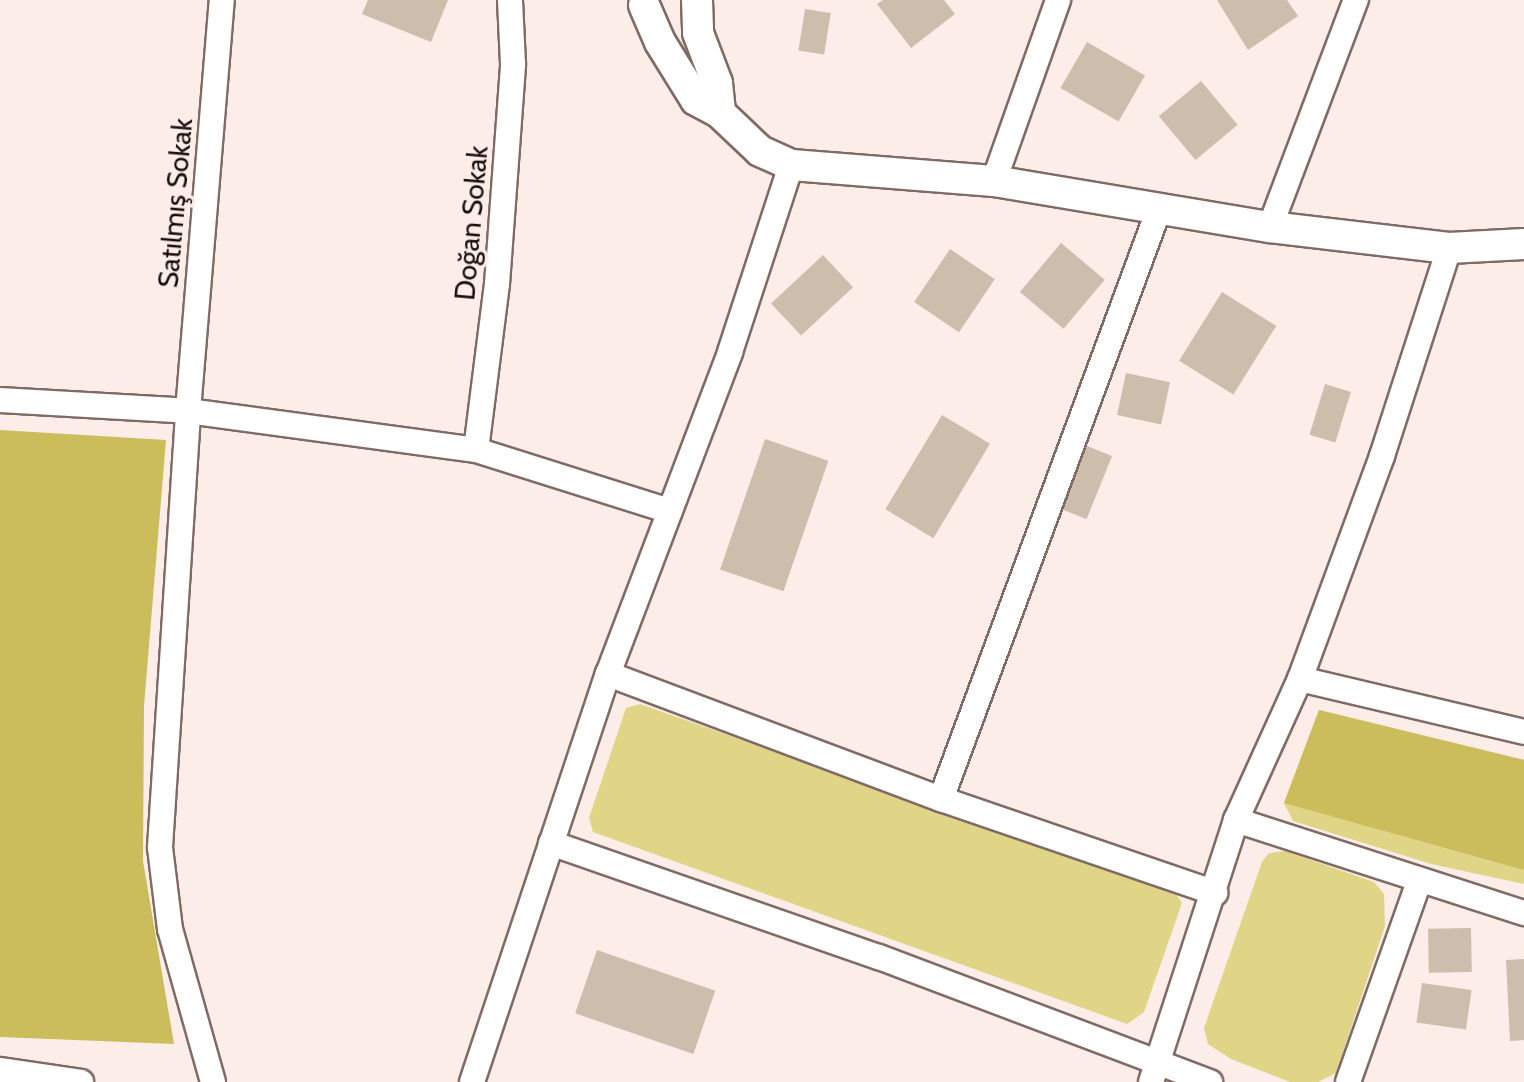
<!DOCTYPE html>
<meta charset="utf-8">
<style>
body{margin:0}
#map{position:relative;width:1524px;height:1082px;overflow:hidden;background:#fcede8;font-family:Cabin,sans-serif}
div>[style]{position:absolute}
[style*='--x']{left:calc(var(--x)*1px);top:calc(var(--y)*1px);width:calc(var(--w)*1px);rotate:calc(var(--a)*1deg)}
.green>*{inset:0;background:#e0d587}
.forest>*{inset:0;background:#cbbd5c}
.building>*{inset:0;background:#ccbdac;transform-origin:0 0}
.roads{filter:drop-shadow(2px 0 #806b64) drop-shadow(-2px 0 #806b64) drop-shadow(0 2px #806b64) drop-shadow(0 -2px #806b64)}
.minor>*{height:24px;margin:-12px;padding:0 12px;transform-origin:12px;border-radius:12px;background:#fff}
.tertiary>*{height:30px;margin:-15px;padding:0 15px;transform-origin:15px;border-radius:15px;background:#fff}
span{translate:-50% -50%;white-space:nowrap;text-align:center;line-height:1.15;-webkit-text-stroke:7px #fcede8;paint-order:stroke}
.street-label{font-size:28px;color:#150d0b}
</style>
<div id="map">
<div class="green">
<div style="clip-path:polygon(640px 704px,1175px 893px,1182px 903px,1144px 1012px,1127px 1024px,593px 832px,589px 818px,626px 708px)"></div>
<div style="clip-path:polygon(1319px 710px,1524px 760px,1524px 884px,1431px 864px,1293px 821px,1284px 803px)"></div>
<div style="clip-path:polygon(1285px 851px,1374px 882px,1384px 894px,1385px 926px,1336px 1073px,1318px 1082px,1290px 1082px,1231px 1059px,1208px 1044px,1204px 1028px,1262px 862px,1269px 853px)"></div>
</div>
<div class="forest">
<div style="clip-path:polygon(0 430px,166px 440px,144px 706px,143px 861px,174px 1044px,0 1037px)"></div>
<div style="clip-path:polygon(1319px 710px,1524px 760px,1524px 870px,1284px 803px)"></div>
</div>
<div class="building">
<div style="clip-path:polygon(368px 0,448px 0,431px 42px,362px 14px)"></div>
<div style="clip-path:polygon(883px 0,944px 0,955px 14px,911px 48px,877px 4px)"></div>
<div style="clip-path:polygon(1217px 0,1287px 0,1298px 16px,1248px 50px)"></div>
<div style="left:805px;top:9px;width:26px;height:42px;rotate:9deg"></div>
<div style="left:1087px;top:42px;width:67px;height:53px;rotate:30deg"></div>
<div style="left:1201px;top:81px;width:57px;height:55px;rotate:50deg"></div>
<div style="left:1061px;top:243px;width:57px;height:64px;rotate:40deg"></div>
<div style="left:950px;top:249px;width:54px;height:64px;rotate:34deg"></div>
<div style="left:823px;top:255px;width:44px;height:71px;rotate:47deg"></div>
<div style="left:1222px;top:292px;width:64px;height:81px;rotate:32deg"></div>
<div style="left:1126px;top:373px;width:45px;height:43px;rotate:12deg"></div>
<div style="left:1325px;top:384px;width:27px;height:53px;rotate:17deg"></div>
<div style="left:942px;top:415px;width:56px;height:110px;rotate:31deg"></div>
<div style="left:765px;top:439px;width:67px;height:138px;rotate:19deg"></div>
<div style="left:1087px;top:446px;width:27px;height:68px;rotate:22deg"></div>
<div style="left:1471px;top:928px;width:44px;height:43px;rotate:89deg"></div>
<div style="left:597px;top:950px;width:125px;height:67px;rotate:19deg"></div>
<div style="clip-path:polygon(1524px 959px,1524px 1040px,1510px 1041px,1506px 960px)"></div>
<div style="left:1422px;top:983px;width:50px;height:40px;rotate:8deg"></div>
</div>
<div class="roads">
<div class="minor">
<div style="--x:994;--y:181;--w:192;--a:-70.5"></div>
<div style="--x:1159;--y:209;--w:629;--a:110.28"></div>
<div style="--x:941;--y:799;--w:290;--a:18.9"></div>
<div style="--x:1270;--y:227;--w:243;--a:-69.3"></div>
<div style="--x:0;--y:400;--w:188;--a:3.3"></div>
<div style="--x:188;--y:411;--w:291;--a:7.7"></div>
<div style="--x:476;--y:450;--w:203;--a:17.5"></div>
<div style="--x:476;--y:450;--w:167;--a:-82.8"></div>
<div style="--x:497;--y:284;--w:221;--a:-85.8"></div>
<div style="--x:513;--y:64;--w:64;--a:-92.7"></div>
<div style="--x:608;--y:674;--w:356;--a:20.6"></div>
<div style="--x:1300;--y:679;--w:230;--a:13.3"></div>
<div style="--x:1236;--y:820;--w:303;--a:17.9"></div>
<div style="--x:551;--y:843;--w:347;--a:19.2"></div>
<div style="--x:879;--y:957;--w:354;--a:20.7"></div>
<div style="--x:0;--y:1070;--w:82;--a:8.4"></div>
<div style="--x:213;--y:1082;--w:159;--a:-105.7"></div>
<div style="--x:170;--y:929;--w:83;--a:-97"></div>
<div style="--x:160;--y:847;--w:437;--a:-86.3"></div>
<div style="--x:188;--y:411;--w:412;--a:-85.3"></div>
<div style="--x:472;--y:1082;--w:430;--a:-71.6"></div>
<div style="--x:608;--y:674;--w:344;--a:-69.2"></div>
<div style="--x:730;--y:352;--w:197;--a:-71.9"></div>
<div style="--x:1151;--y:1082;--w:275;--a:-72"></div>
<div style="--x:1236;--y:820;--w:155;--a:-65.6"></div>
<div style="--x:1300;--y:679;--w:238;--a:-69.8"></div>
<div style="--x:1382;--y:456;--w:219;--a:-72.1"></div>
<div style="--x:1348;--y:1082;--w:213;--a:-70.5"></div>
</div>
<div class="tertiary">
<div style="--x:697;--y:0;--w:33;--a:88"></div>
<div style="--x:698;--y:33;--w:53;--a:69.2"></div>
<div style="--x:717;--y:83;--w:30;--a:84"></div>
<div style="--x:644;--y:5;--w:40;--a:66.6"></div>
<div style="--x:660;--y:42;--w:68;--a:58.2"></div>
<div style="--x:696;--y:100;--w:27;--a:28"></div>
<div style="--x:720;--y:113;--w:55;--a:43.5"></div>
<div style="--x:760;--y:151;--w:34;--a:24"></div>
<div style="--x:791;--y:165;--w:204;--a:4.5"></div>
<div style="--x:994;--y:181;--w:280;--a:9.5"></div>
<div style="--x:1270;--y:227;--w:180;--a:6.7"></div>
<div style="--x:1449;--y:248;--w:75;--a:-3.1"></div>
</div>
</div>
<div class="street-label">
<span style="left:175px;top:203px;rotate:-85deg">Satılmış Sokak</span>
<span style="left:471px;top:223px;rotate:-85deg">Doğan Sokak</span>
</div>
</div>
